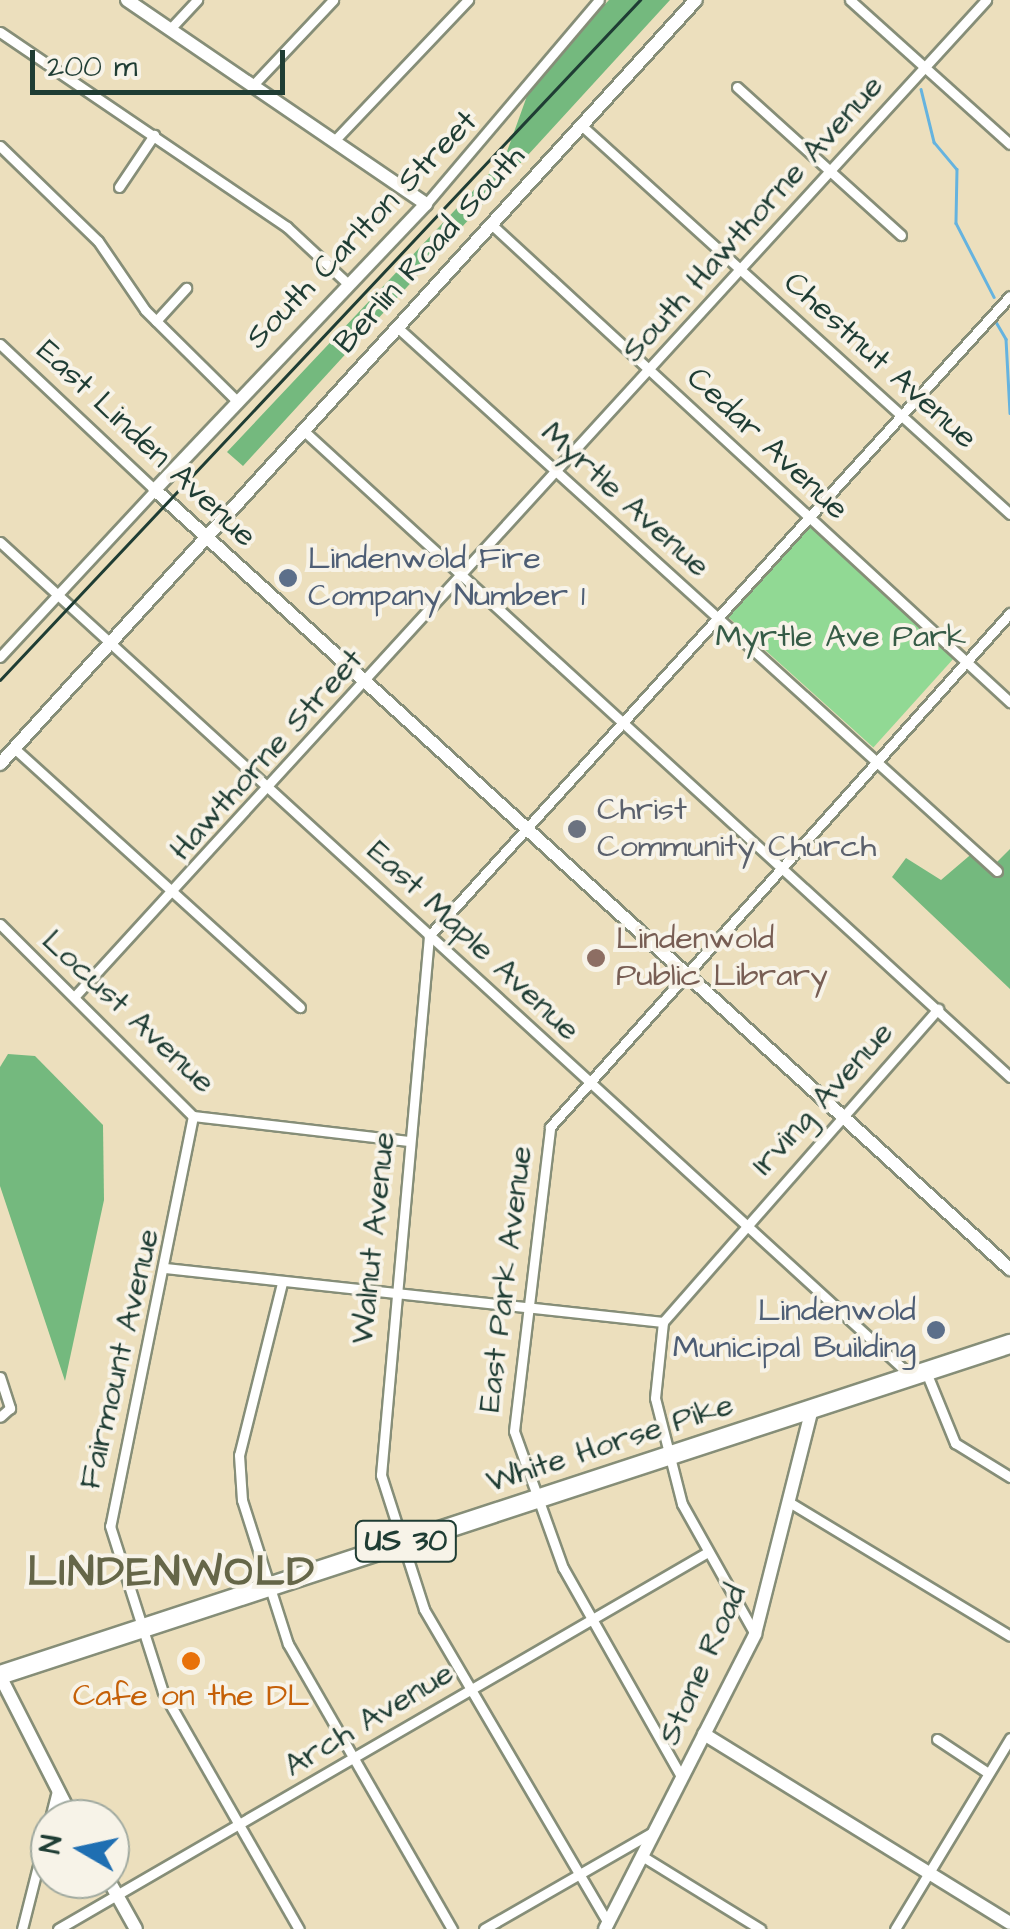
<!DOCTYPE html>
<style>
body{margin:0}
#map{position:relative;width:1010px;height:1929px;overflow:hidden;background:#ecdfbd;font-family:"Architects Daughter",sans-serif}
div>[style]{position:absolute}
[style*='--x']{left:calc(var(--x)*1px);top:calc(var(--y)*1px);width:calc(var(--w)*1px);rotate:calc(var(--a)*1deg)}
.green>*{inset:0;background:#91d994;transform-origin:0 0}
.forest>*{inset:0;background:#74b97e}
.stream>*{height:2.5px;margin:-1.25px;padding:0 1.25px;transform-origin:1.25px;border-radius:1.25px;background:#65b3df}
.roads{filter:drop-shadow(2px 0 #868e78) drop-shadow(-2px 0 #868e78) drop-shadow(0 2px #868e78) drop-shadow(0 -2px #868e78)}
.street>*{height:9px;margin:-4.5px;padding:0 4.5px;transform-origin:4.5px;border-radius:4.5px;background:#fff}
.secondary>*{height:12px;margin:-6px;padding:0 6px;transform-origin:6px;border-radius:6px;background:#fff}
.highway>*{height:18px;margin:-9px;padding:0 9px;transform-origin:9px;border-radius:9px;background:#fff}
.rail>*{height:2.5px;margin:-1.25px;padding:0 1.25px;transform-origin:1.25px;border-radius:1.25px;background:#1f3d34}
.dots>*{width:28px;height:28px;translate:-50% -50%;box-sizing:border-box;border:5px solid #f7f3e8;border-radius:50%}
span{translate:-50% -50%;white-space:nowrap;text-align:center;line-height:1.15;-webkit-text-stroke:8px #f7f3e8;paint-order:stroke}
.shield-label span{padding:2px 8px;background:#f7f3e8;border:2px solid;border-radius:8px;-webkit-text-stroke-width:0}
.shield-label{font-size:30px;color:#1f3d34;font-weight:700}
.street-label{font-size:32px;color:#1f3d34}
.service-label{font-size:32px;color:#4e5e75}
.left{translate:0 -50%;text-align:left}
.right{translate:-100% -50%;text-align:right}
.park-label{font-size:32px;color:#365c47}
.worship-label{font-size:32px;color:#5b616d}
.education-label{font-size:32px;color:#785e54}
.food-label{font-size:32px;color:#c56008}
.district-label{font-size:42px;color:#656648;font-weight:700;letter-spacing:2.5px}
.north{position:absolute;left:30px;top:1799px;width:100px;height:100px;box-sizing:border-box;background:#f7f3e8;border:2px solid #a1aaa0;border-radius:50%;rotate:279deg;font-size:28px;font-weight:700;line-height:40px;text-align:center;color:#1f3d34}
.north::after{content:'';display:block;margin:auto;width:35px;height:45px;background:#1f6fb2;clip-path:polygon(50% 0,100% 100%,50% 72%,0 100%)}
.scale{position:absolute;left:30px;top:50px;width:255px;height:45px;box-sizing:border-box;border:5px solid #1f3d34;border-top:0;padding-left:12px;font-size:30px;line-height:35px;white-space:nowrap;color:#1f3d34;-webkit-text-stroke:8px #f7f3e8;paint-order:stroke}
</style>
<div id="map">
<div class="green">
<div style="left:810px;top:525px;width:196px;height:123px;rotate:42deg"></div>
</div>
<div class="forest">
<div style="clip-path:polygon(609px 0,670px 0,243px 466px,227px 452px,505px 157px,532px 82px)"></div>
<div style="clip-path:polygon(1010px 849px,1010px 989px,892px 877px,906px 858px,941px 880px,975px 851px,994px 865px)"></div>
<div style="clip-path:polygon(8px 1054px,35px 1056px,103px 1125px,104px 1200px,65px 1381px,0 1186px,0 1067px)"></div>
</div>
<div class="stream">
<div style="--x:921;--y:89;--w:55;--a:76.2"></div>
<div style="--x:934;--y:142;--w:35;--a:50"></div>
<div style="--x:957;--y:169;--w:54;--a:91.1"></div>
<div style="--x:956;--y:223;--w:83;--a:62.8"></div>
<div style="--x:995;--y:320;--w:22;--a:60"></div>
<div style="--x:1006;--y:339;--w:74;--a:86.9"></div>
</div>
<div class="roads">
<div class="street">
<div style="--x:850;--y:0;--w:215;--a:42"></div>
<div style="--x:170;--y:29;--w:40;--a:-47"></div>
<div style="--x:0;--y:32;--w:347;--a:34.2"></div>
<div style="--x:287;--y:227;--w:82;--a:43"></div>
<div style="--x:253;--y:85;--w:117;--a:-46.7"></div>
<div style="--x:737;--y:87;--w:221;--a:42.1"></div>
<div style="--x:581;--y:125;--w:579;--a:42.2"></div>
<div style="--x:334;--y:141;--w:195;--a:-46.5"></div>
<div style="--x:0;--y:146;--w:136;--a:44.1"></div>
<div style="--x:98;--y:241;--w:83;--a:55.7"></div>
<div style="--x:145;--y:310;--w:129;--a:44.7"></div>
<div style="--x:119;--y:187;--w:63;--a:-56.1"></div>
<div style="--x:426;--y:204;--w:267;--a:-49.7"></div>
<div style="--x:491;--y:224;--w:706;--a:42.65"></div>
<div style="--x:156;--y:321;--w:45;--a:-47.7"></div>
<div style="--x:397;--y:327;--w:810;--a:42.2"></div>
<div style="--x:0;--y:344;--w:213;--a:43.3"></div>
<div style="--x:155;--y:490;--w:228;--a:132.9"></div>
<div style="--x:304;--y:431;--w:957;--a:42.46"></div>
<div style="--x:0;--y:542;--w:1234;--a:42.47"></div>
<div style="--x:14;--y:748;--w:386;--a:42.2"></div>
<div style="--x:0;--y:924;--w:272;--a:44.9"></div>
<div style="--x:193;--y:1116;--w:217;--a:6.6"></div>
<div style="--x:75;--y:996;--w:1350;--a:-47.55"></div>
<div style="--x:193;--y:1116;--w:418;--a:101.4"></div>
<div style="--x:110;--y:1526;--w:174;--a:72.3"></div>
<div style="--x:163;--y:1692;--w:273;--a:60.2"></div>
<div style="--x:165;--y:1268;--w:501;--a:6.19"></div>
<div style="--x:282;--y:1283;--w:177;--a:104"></div>
<div style="--x:239;--y:1455;--w:45;--a:86.2"></div>
<div style="--x:242;--y:1500;--w:151;--a:72.3"></div>
<div style="--x:288;--y:1644;--w:329;--a:60.1"></div>
<div style="--x:926;--y:1372;--w:77;--a:67.8"></div>
<div style="--x:955;--y:1443;--w:65;--a:31.7"></div>
<div style="--x:0;--y:1377;--w:33;--a:72"></div>
<div style="--x:10;--y:1408;--w:13;--a:138"></div>
<div style="--x:789;--y:1502;--w:258;--a:31.2"></div>
<div style="--x:755;--y:1634;--w:149;--a:-119.3"></div>
<div style="--x:682;--y:1504;--w:109;--a:-104.3"></div>
<div style="--x:655;--y:1398;--w:76;--a:-84"></div>
<div style="--x:663;--y:1322;--w:417;--a:-48.7"></div>
<div style="--x:937;--y:1739;--w:61;--a:33.7"></div>
<div style="--x:682;--y:1778;--w:241;--a:-119.5"></div>
<div style="--x:563;--y:1568;--w:145;--a:-109.7"></div>
<div style="--x:514;--y:1431;--w:306;--a:-83.2"></div>
<div style="--x:550;--y:1127;--w:690;--a:-48.17"></div>
<div style="--x:642;--y:1856;--w:139;--a:31.7"></div>
<div style="--x:608;--y:1923;--w:364;--a:-120.4"></div>
<div style="--x:424;--y:1609;--w:141;--a:-107.8"></div>
<div style="--x:381;--y:1475;--w:541;--a:-84.91"></div>
<div style="--x:429;--y:936;--w:864;--a:-47.77"></div>
<div style="--x:22;--y:1929;--w:142;--a:-75.8"></div>
<div style="--x:58;--y:1929;--w:749;--a:-30.12"></div>
<div style="--x:484;--y:1929;--w:195;--a:-29.9"></div>
<div style="--x:895;--y:1929;--w:223;--a:-58.9"></div>
</div>
<div class="secondary">
<div style="--x:127;--y:0;--w:362;--a:34.3"></div>
<div style="--x:426;--y:204;--w:394;--a:133.5"></div>
<div style="--x:155;--y:490;--w:1157;--a:42.34"></div>
<div style="--x:0;--y:764;--w:1033;--a:-47.67"></div>
<div style="--x:0;--y:1676;--w:161;--a:63"></div>
<div style="--x:704;--y:1734;--w:360;--a:31.7"></div>
<div style="--x:108;--y:1879;--w:57;--a:60.8"></div>
<div style="--x:605;--y:1929;--w:331;--a:-63"></div>
<div style="--x:755;--y:1634;--w:232;--a:-75.8"></div>
</div>
<div class="highway">
<div style="--x:0;--y:1675;--w:1063;--a:-18.15"></div>
</div>
</div>
<div class="rail">
<div style="--x:0;--y:680;--w:934;--a:-46.74"></div>
</div>
<div class="dots">
<div style="left:288px;top:578px;background:#5c6f8a"></div>
<div style="left:577px;top:829px;background:#6b7280"></div>
<div style="left:596px;top:958px;background:#8d6e63"></div>
<div style="left:936px;top:1330px;background:#5c6f8a"></div>
<div style="left:191px;top:1661px;background:#e8710a"></div>
</div>
<div class="shield-label">
<span style="left:406px;top:1541px">US 30</span>
</div>
<div class="street-label">
<span style="left:753px;top:219px;rotate:-48deg">South Hawthorne Avenue</span>
<span style="left:362px;top:230px;rotate:-46deg">South Carlton Street</span>
<span style="left:430px;top:250px;rotate:-48deg">Berlin Road South</span>
<span style="left:880px;top:361px;rotate:42deg">Chestnut Avenue</span>
<span style="left:146px;top:444px;rotate:43deg">East Linden Avenue</span>
<span style="left:767px;top:444px;rotate:43deg">Cedar Avenue</span>
<span style="left:625px;top:500px;rotate:42deg">Myrtle Avenue</span>
<span style="left:267px;top:755px;rotate:-48deg">Hawthorne Street</span>
<span style="left:473px;top:941px;rotate:43deg">East Maple Avenue</span>
<span style="left:128px;top:1012px;rotate:43deg">Locust Avenue</span>
<span style="left:823px;top:1099px;rotate:-48deg">Irving Avenue</span>
<span style="left:374px;top:1238px;rotate:-84deg">Walnut Avenue</span>
<span style="left:506px;top:1279px;rotate:-83deg">East Park Avenue</span>
<span style="left:120px;top:1359px;rotate:-77deg">Fairmount Avenue</span>
<span style="left:610px;top:1444px;rotate:-18deg">White Horse Pike</span>
<span style="left:703px;top:1665px;rotate:-66deg">Stone Road</span>
<span style="left:369px;top:1720px;rotate:-31deg">Arch Avenue</span>
</div>
<div class="service-label">
<span class="left" style="left:308px;top:578px">Lindenwold Fire<br>Company Number 1</span>
<span class="right" style="left:916px;top:1330px">Lindenwold<br>Municipal Building</span>
</div>
<div class="park-label">
<span style="left:841px;top:637px">Myrtle Ave Park</span>
</div>
<div class="worship-label">
<span class="left" style="left:597px;top:829px">Christ<br>Community Church</span>
</div>
<div class="education-label">
<span class="left" style="left:616px;top:958px">Lindenwold<br>Public Library</span>
</div>
<div class="food-label">
<span style="left:191px;top:1696px">Cafe on the DL</span>
</div>
<div class="district-label">
<span style="left:172px;top:1573px">LINDENWOLD</span>
</div>
<div class="north">N</div>
<div class="scale">200 m</div>
</div>
